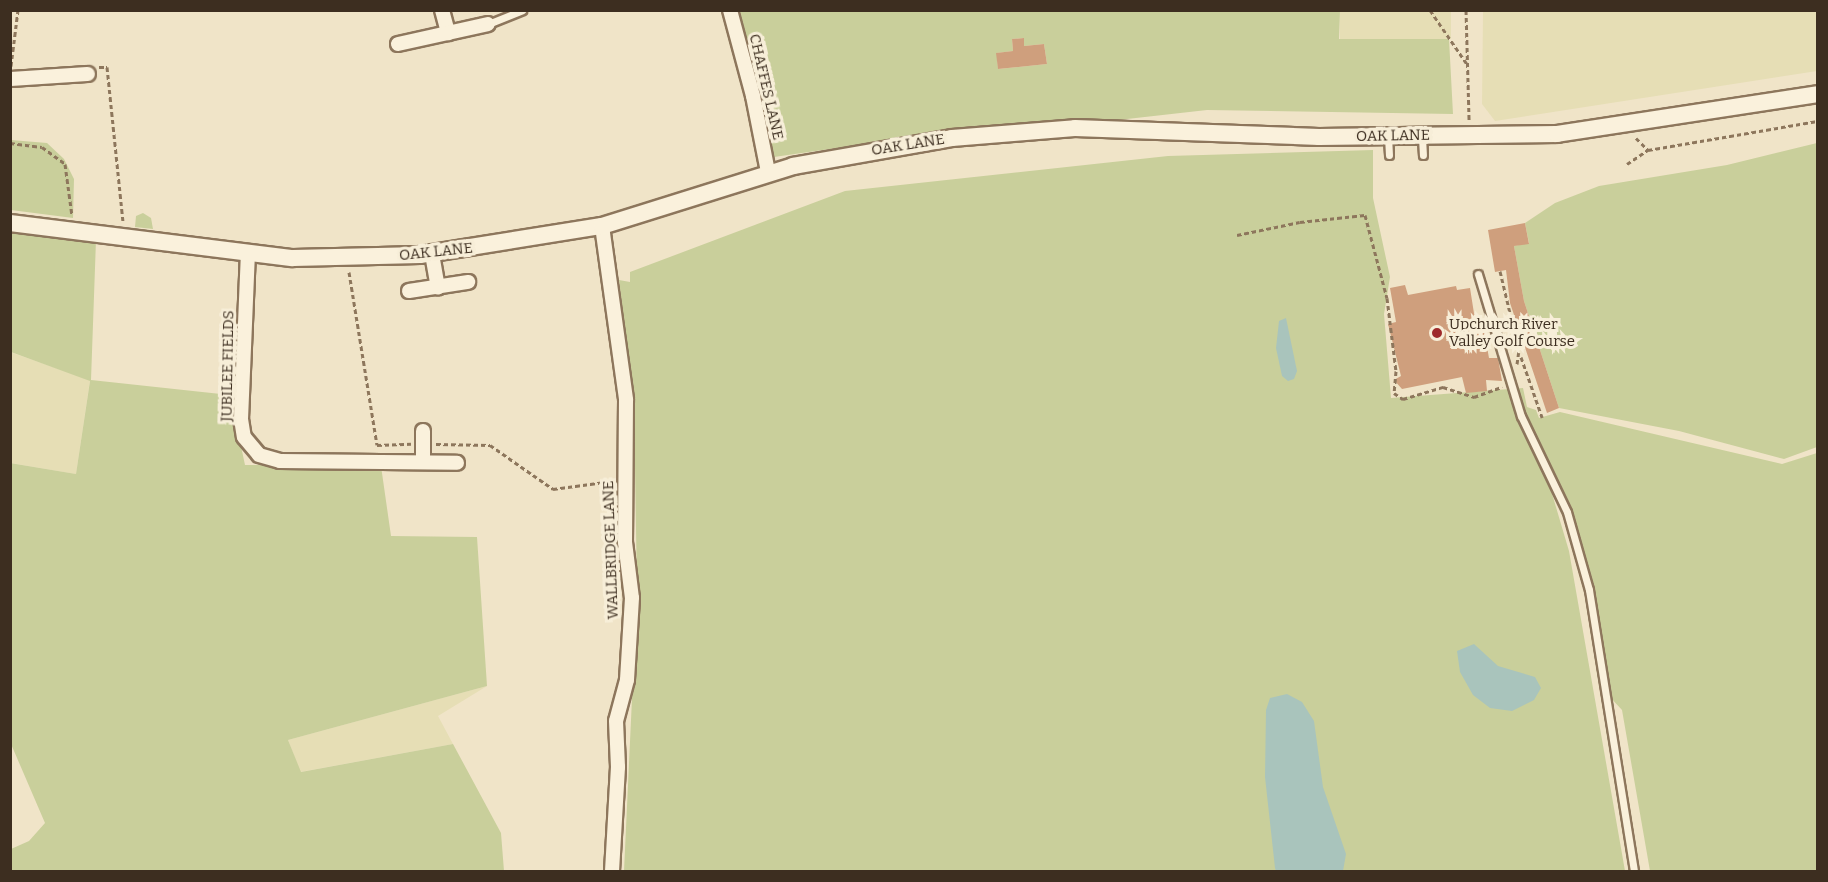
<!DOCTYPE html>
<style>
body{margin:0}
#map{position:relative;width:1828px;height:882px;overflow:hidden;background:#f0e4c8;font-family:Bitter,serif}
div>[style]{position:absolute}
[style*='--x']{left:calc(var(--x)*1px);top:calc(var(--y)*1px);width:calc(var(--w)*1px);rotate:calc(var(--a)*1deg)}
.farmland>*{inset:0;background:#e6deb5;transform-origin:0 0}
.green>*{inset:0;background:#c9cf9b}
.water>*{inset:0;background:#a9c4bc}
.building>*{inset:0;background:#cf9f7d}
.path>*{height:3px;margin-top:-1.5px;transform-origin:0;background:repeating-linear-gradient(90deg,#8d765c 0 4.5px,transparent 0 7.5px)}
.roads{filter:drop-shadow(2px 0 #8d765c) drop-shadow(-2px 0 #8d765c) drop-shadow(0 2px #8d765c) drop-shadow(0 -2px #8d765c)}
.service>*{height:7px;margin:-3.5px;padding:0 3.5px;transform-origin:3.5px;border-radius:3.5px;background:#faf1dc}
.minor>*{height:14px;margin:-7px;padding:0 7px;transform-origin:7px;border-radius:7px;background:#faf1dc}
.tertiary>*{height:16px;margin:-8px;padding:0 8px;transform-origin:8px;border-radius:8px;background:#faf1dc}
.dots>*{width:16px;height:16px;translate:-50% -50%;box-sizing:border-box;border:3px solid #f7eed8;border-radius:50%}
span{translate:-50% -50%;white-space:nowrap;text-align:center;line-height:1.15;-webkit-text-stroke:6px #f7eed8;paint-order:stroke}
.street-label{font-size:15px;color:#3d2e20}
.poi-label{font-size:15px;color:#3d2e20}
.left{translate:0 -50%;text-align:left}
.frame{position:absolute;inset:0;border:12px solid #3d2e20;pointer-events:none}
</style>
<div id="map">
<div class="farmland">
<div style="left:1340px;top:11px;width:111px;height:28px"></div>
<div style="clip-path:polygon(1483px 11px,1817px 11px,1817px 71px,1495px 121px,1482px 104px)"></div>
<div style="clip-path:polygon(10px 352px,90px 380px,76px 474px,11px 463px)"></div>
<div style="clip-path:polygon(487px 686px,438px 716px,453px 744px,300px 772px,288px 740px)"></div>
</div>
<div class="green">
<div style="clip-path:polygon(evenodd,737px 11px,1340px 11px,1339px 39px,1449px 39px,1453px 114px,1207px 110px,986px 135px,899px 139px,774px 157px,737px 11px,1023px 38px,1024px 46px,1044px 44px,1047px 64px,998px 69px,997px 53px,1013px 51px,1012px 39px,1023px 38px)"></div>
<div style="clip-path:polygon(11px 140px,47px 143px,64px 159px,74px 179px,73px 218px,11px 210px)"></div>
<div style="clip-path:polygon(1817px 143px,1817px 447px,1784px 459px,1679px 431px,1559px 408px,1524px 301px,1514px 246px,1529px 243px,1525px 223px,1555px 203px,1599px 186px,1727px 165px)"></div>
<div style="clip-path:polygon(1373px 150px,1373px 198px,1390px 277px,1384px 314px,1391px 398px,1523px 388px,1527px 407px,1536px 410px,1539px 418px,1560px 412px,1782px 464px,1817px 453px,1817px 871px,1650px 871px,1622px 710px,1609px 696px,1592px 587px,1570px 514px,1537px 443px,1569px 551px,1625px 871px,624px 871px,637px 591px,634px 404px,619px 280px,630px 282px,630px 272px,845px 191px,1168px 156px)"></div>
<div style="clip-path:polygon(143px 213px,151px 218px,153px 229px,135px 227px,136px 216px)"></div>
<div style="clip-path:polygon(11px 232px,96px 240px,91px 380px,230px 395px,245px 465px,381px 466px,391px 536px,477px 537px,487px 686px,288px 740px,301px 772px,453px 744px,501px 833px,504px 871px,11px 871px,11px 849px,29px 841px,45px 823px,11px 744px,10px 463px,76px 474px,90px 381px,11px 352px)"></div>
</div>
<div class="water">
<div style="clip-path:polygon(1286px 318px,1297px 371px,1294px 379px,1288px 381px,1282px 376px,1276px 348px,1279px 321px)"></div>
<div style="clip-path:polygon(1474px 644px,1498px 666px,1535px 677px,1541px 688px,1534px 700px,1512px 711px,1490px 708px,1473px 695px,1460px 672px,1457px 651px)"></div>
<div style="clip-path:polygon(1287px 694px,1302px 702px,1314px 721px,1323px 787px,1346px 854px,1343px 871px,1276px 871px,1275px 868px,1265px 777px,1266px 710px,1270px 698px)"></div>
</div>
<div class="building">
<div style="clip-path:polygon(1024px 38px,1024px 46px,1044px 44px,1047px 64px,998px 69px,996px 53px,1013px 51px,1012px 39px)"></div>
<div style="clip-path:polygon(1525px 223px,1529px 244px,1514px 246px,1524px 301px,1559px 408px,1547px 413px,1510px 303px,1506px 270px,1495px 272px,1488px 230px)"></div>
<div style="clip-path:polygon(1405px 285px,1408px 295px,1456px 286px,1457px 290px,1470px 288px,1476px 326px,1483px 325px,1489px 358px,1498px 358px,1502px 381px,1486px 380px,1487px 391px,1466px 393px,1462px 377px,1402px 389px,1394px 380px,1401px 376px,1388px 324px,1396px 322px,1390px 288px)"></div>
</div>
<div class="path">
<div style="--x:1430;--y:10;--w:65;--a:55.6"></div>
<div style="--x:1466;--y:10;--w:110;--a:88.4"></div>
<div style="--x:11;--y:66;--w:56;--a:-82.9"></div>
<div style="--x:99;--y:67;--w:8;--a:0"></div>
<div style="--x:107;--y:67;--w:156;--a:84.1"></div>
<div style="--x:1636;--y:138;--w:17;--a:45"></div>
<div style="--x:10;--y:143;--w:32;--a:7"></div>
<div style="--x:42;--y:147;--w:29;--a:36"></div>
<div style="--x:65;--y:164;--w:52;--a:82.3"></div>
<div style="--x:1627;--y:164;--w:25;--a:-34"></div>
<div style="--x:1648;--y:150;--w:172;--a:-9.7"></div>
<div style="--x:1237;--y:235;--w:64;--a:-11.7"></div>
<div style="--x:1300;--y:222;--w:65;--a:-6.1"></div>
<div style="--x:1365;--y:215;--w:86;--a:75.2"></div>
<div style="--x:1387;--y:298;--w:74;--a:83"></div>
<div style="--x:1396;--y:371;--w:22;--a:95"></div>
<div style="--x:1394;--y:393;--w:11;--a:34"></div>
<div style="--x:1403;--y:399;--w:42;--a:-16.7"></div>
<div style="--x:1443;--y:387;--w:33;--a:18"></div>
<div style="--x:1474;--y:397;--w:30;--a:-20"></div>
<div style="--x:1500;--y:271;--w:82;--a:76.6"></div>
<div style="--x:349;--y:272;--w:175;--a:80.8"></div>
<div style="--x:377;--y:445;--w:34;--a:-2"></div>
<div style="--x:1521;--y:357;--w:64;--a:70.7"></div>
<div style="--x:1517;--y:364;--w:14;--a:-82"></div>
<div style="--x:436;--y:444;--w:54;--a:1.1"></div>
<div style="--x:490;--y:445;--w:77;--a:34.9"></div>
<div style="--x:553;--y:489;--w:60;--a:-7.7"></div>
</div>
<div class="roads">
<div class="service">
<div style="--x:488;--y:24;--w:37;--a:-22"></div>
<div style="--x:1388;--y:136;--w:19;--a:87"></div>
<div style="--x:1422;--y:137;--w:18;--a:87"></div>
<div style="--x:1478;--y:274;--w:148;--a:73.2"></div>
<div style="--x:1521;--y:416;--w:106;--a:64.4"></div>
<div style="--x:1567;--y:512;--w:81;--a:74.2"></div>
<div style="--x:1589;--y:590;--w:286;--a:80.9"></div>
</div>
<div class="minor">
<div style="--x:442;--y:10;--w:24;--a:75"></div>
<div style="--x:730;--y:10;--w:89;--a:75"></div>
<div style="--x:753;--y:96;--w:77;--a:78.8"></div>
<div style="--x:398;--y:44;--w:92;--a:-12.5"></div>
<div style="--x:10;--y:79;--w:78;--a:-3.7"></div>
<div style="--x:602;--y:226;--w:176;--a:82.1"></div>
<div style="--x:626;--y:400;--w:142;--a:90.4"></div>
<div style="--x:625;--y:542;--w:56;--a:82.9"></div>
<div style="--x:632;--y:598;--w:82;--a:93.5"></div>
<div style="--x:627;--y:680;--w:42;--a:105"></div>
<div style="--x:616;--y:721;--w:46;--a:87.5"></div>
<div style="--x:618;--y:767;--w:105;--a:93.3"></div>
<div style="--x:248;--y:252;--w:167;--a:92.4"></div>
<div style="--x:241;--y:419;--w:18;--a:81"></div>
<div style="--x:244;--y:437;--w:23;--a:50"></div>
<div style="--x:259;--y:455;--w:22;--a:16"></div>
<div style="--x:280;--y:461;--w:177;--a:0.6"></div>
<div style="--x:432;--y:254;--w:34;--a:80"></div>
<div style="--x:409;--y:291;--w:60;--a:-8.7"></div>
<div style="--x:423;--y:460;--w:29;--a:-90"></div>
</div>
<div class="tertiary">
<div style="--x:10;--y:223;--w:285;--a:7.1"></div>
<div style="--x:293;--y:258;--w:127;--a:-1.4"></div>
<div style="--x:420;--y:255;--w:184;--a:-9.1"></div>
<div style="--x:602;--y:226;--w:200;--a:-17.4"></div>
<div style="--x:793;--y:166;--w:161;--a:-10"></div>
<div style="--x:952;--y:138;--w:123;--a:-4.6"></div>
<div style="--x:1075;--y:128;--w:244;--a:2.1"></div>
<div style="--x:1319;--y:137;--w:238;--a:-0.7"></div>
<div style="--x:1557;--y:134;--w:264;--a:-8.7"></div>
</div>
</div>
<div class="dots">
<div style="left:1437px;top:333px;background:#9e2a2b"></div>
</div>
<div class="street-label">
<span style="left:766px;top:87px;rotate:77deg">CHAFFES LANE</span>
<span style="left:1393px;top:136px;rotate:-1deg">OAK LANE</span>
<span style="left:908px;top:145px;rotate:-9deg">OAK LANE</span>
<span style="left:436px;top:252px;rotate:-6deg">OAK LANE</span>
<span style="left:228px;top:366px;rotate:-89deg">JUBILEE FIELDS</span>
<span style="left:611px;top:550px;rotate:-92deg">WALLBRIDGE LANE</span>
</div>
<div class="poi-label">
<span class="left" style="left:1449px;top:333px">Upchurch River<br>Valley Golf Course</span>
</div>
<div class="frame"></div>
</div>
